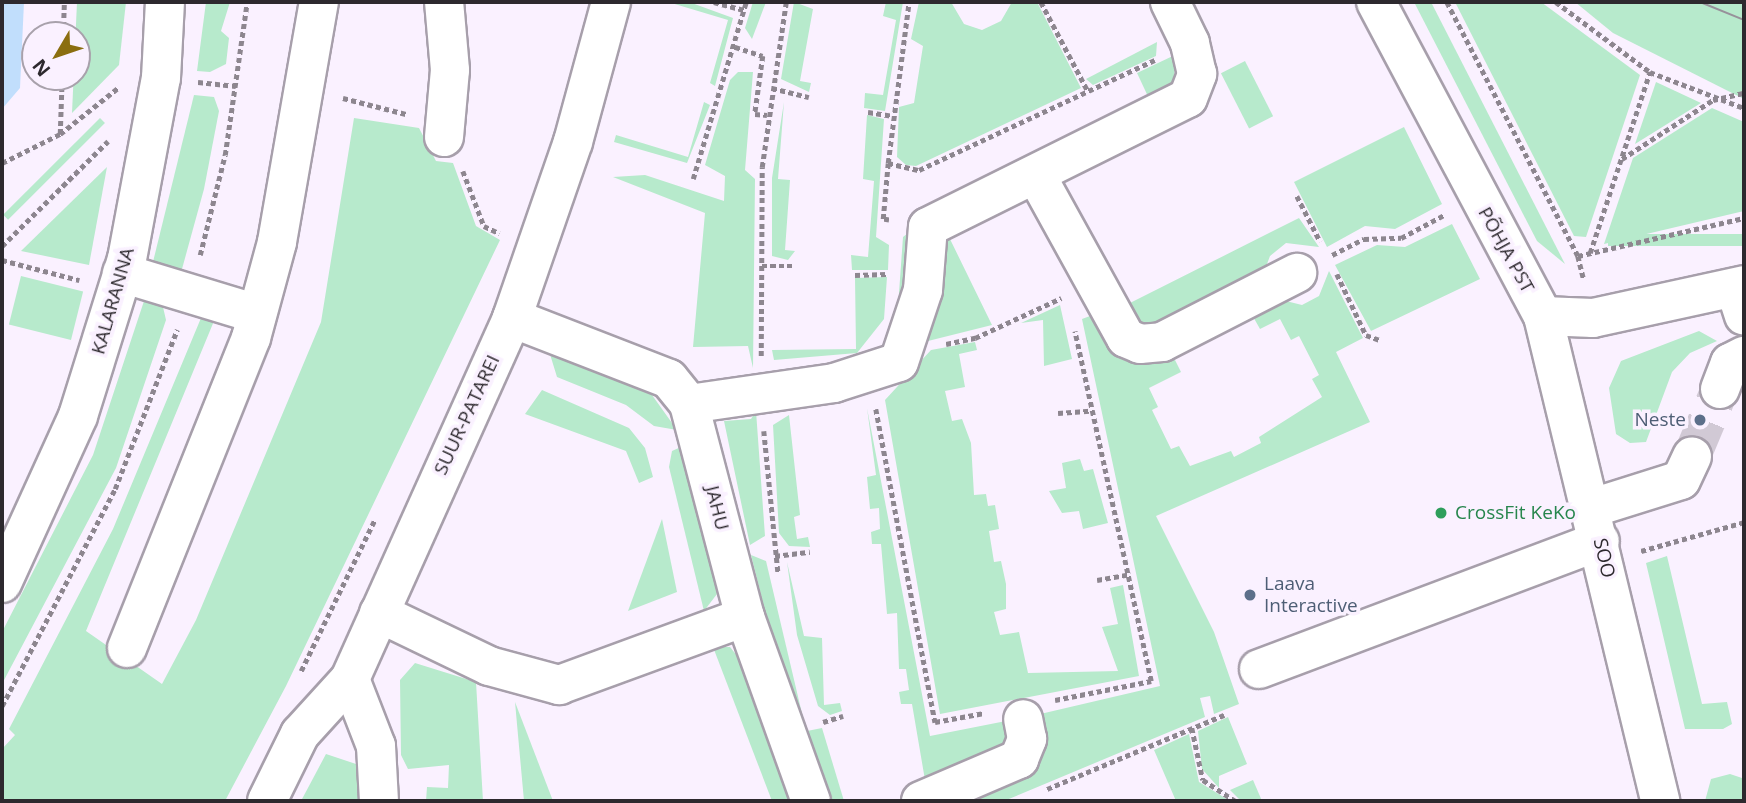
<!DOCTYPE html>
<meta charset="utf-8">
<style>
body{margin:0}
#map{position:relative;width:1746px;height:803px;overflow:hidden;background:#faf1ff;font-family:"Open Sans",sans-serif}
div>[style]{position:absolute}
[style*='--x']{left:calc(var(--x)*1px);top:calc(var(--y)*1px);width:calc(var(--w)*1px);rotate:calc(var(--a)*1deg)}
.green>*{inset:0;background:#b7eacc;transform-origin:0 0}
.water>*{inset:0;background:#c1defc}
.minor-tunnel>*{height:38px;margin-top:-19px;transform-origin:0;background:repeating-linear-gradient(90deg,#d1c9d5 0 38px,transparent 0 57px)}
.path>*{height:4.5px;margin-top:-2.25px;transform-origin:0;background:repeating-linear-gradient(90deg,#8d868f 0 5px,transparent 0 8.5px)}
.roads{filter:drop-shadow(2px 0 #a79fab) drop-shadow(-2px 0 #a79fab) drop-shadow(0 2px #a79fab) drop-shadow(0 -2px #a79fab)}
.minor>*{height:38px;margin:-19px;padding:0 19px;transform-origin:19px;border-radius:19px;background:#fff}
.major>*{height:38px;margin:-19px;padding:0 19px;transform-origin:19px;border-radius:19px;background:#fff}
.tram>*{height:2px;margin:-1px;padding:0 1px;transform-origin:1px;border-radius:1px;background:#97919a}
.dots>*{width:19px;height:19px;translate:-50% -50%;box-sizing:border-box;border:4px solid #faf1ff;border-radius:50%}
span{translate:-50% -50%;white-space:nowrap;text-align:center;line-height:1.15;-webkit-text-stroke:7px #faf1ff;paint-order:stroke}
.street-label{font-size:19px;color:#2d292e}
.service-label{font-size:19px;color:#4e5e75}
.right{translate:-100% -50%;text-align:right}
.left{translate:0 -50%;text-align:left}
.leisure-label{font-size:19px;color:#27864d}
.frame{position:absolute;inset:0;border:4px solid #2d292e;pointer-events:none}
.north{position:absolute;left:21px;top:21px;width:70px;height:70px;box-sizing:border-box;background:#faf1ff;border:2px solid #a8a1ab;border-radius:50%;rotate:231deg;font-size:19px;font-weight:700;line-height:28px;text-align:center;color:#2d292e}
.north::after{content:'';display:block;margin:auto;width:24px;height:32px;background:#8b6e10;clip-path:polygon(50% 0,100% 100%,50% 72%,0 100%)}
</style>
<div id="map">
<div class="green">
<div style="clip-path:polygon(77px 2px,126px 2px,119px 65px,72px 113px)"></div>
<div style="clip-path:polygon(206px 2px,230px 2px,221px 31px,229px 38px,226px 64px,210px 72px,197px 71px)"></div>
<div style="clip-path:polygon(668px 2px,689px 2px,733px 18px,715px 86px,710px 83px,728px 20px)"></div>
<div style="clip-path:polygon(753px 2px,766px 2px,752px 39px,745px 28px)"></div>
<div style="clip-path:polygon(794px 2px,813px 9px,800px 81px,811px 83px,809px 92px,781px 79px)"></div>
<div style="clip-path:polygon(886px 2px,903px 2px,885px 111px,864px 108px,865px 93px,883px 95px,896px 20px,883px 16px)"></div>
<div style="clip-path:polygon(919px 2px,951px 2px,964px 24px,982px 30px,1001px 21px,1012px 2px,1037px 2px,1081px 88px,916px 166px,906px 165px,897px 157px,899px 107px,914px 103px,923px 46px,911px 39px)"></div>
<div style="clip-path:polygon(1414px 2px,1431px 2px,1565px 264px,1537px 241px)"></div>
<div style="clip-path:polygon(1455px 2px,1541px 2px,1640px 75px,1586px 237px,1574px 236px)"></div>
<div style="clip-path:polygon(1575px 2px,1744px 2px,1744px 99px,1613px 33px)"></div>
<div style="clip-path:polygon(1157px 42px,1156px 56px,1093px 85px,1086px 79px)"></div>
<div style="clip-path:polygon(1177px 54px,1173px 84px,1152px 105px,1137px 73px)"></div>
<div style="left:1245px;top:61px;width:62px;height:27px;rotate:63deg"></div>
<div style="clip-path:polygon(738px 72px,753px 72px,745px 170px,755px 179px,753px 368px,748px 346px,693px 347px,705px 213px,613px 177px,645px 175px,724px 201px,725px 176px,705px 165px,730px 80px)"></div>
<div style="clip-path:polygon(1656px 82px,1701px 103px,1635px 144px)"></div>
<div style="clip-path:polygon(194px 95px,214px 97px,219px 111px,204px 189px,182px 269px,151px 270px)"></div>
<div style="clip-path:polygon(704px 102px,710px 105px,687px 163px,614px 142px,616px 135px,688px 157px)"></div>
<div style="clip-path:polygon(784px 102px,778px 179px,790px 180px,785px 250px,795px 251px,788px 260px,772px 256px,772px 178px)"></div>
<div style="clip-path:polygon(1712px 108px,1744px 122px,1744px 211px,1604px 244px,1633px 158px)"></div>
<div style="clip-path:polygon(867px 115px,884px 119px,876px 237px,889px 245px,888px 270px,852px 270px,851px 255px,868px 257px,874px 181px,863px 179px)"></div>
<div style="left:100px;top:118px;width:7px;height:137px;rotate:45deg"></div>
<div style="clip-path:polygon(354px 118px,419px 128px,436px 161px,453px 163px,476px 226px,500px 240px,286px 686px,225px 801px,2px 801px,2px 749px,15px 735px,9px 729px,113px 529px,201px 318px,214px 321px,86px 631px,162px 684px,196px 620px,321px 322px)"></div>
<div style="clip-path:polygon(1404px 127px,1442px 204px,1395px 229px,1365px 226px,1327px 247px,1294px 182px)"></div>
<div style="clip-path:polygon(107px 167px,89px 265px,21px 251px)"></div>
<div style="clip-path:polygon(1299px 218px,1319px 247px,1286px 243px,1270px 256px,1264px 272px,1144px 330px,1126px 305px)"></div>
<div style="clip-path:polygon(1452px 224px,1480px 279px,1371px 331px,1335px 265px,1377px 245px,1405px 247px)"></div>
<div style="clip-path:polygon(912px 230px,906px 300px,897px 321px,903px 237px)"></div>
<div style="left:1744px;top:234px;width:12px;height:136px;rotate:90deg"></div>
<div style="clip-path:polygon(948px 235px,992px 325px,924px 342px,938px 304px)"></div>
<div style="clip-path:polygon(1329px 271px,1363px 338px,1336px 352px,1370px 422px,1156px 516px,1214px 632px,1239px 704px,1214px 714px,1210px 696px,1200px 698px,1205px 717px,1004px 801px,956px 801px,1026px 773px,1036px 715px,1160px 686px,1082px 319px,1098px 313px,1172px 354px,1181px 372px,1149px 388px,1158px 407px,1152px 410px,1171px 449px,1179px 446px,1190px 466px,1231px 451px,1234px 457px,1261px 443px,1259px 437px,1322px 397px,1312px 379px,1319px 375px,1299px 336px,1291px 340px,1280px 319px,1260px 329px,1251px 313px,1278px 299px,1302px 305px,1319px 296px)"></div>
<div style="left:21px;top:276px;width:64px;height:50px;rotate:14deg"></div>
<div style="clip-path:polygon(887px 277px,884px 319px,857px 353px,774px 360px,772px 350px,856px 349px,855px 278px)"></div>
<div style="clip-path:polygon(144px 301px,163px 307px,166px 320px,116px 468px,2px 684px,2px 632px,93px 455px)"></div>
<div style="clip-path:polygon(1060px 305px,1072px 359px,1044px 366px,1043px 320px,1021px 323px)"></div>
<div style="clip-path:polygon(1699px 331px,1717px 341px,1690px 353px,1672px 372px,1646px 442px,1630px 443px,1616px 434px,1609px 388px,1621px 361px)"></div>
<div style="clip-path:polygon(975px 342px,977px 350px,959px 354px,965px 387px,945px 391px,952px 421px,962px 419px,971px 443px,974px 495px,986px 494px,988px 506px,995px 505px,999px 529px,989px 531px,994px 562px,1001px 561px,1006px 584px,1006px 609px,994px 612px,1000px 635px,1019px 632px,1028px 673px,1118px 671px,1102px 627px,1118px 624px,1110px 588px,1123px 585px,1139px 676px,940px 714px,885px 400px,931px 350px)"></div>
<div style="clip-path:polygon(549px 351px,652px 395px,677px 430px,654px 426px,626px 405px,557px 377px)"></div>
<div style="clip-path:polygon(542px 390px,629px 428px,645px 448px,653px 477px,639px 483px,626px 451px,525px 414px)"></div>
<div style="clip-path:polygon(867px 408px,930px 736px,1006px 721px,1009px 733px,1004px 750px,925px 780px,912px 704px,901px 704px,899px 692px,909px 690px,906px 669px,899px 669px,897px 613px,887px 614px,881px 544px,872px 544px,871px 532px,880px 529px,879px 508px,870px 509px,867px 477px,876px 475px)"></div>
<div style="clip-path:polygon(756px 411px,765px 536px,750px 545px,724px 421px,751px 419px)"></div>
<div style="clip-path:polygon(789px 415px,800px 515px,794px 517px,797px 539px,808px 537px,810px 547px,789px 546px,779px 533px,773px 425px)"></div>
<div style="clip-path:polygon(683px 446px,717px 594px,704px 611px,669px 467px,672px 451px)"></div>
<div style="clip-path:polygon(1080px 459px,1084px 471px,1093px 469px,1108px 523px,1083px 529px,1079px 511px,1062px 513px,1049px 491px,1066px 488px,1062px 463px)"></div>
<div style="clip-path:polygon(662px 519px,677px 592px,628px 611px)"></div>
<div style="clip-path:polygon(751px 555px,766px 561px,804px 722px,770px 631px)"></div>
<div style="clip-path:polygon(1667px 556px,1702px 704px,1727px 702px,1732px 724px,1723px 729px,1685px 729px,1646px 563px)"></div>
<div style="clip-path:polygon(787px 562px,804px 636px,822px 638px,824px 705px,840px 703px,842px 711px,830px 715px,818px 706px,797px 635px)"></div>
<div style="clip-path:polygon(713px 647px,730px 647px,742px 662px,791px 801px,772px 801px)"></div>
<div style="clip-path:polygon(415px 663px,476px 682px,483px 801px,426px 801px,427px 787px,448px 788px,449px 765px,408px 769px,401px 755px,400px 680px)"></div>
<div style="clip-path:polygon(515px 702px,553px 801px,524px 801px)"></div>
<div style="clip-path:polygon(1228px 717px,1247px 764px,1219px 776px,1219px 788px,1202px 769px,1198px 731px)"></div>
<div style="clip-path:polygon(822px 728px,844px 801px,832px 801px,807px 731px)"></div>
<div style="clip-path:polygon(1189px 734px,1199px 782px,1230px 801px,1176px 801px,1154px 750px)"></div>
<div style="clip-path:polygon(326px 754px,356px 764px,360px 801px,301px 801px)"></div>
<div style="clip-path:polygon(1730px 774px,1742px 778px,1744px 801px,1705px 801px,1711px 779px)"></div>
<div style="clip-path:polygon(1253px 780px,1262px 801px,1241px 801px,1230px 790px)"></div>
</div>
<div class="water">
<div style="clip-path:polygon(2px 2px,24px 2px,20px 88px,2px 109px)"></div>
</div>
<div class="minor-tunnel">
<div style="--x:1692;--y:456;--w:73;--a:-67.3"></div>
</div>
<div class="path">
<div style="--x:714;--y:2;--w:31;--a:15"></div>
<div style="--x:1041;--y:2;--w:101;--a:62.2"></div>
<div style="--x:1447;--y:2;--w:286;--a:62.7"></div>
<div style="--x:1578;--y:256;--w:25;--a:76"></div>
<div style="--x:1556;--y:2;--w:117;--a:36.7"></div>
<div style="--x:1650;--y:72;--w:101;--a:21"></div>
<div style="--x:63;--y:35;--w:33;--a:-88"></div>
<div style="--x:735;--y:47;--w:29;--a:18"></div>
<div style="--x:763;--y:56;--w:59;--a:97.9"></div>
<div style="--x:755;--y:114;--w:12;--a:5"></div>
<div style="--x:198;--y:82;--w:38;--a:6"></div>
<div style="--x:772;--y:88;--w:38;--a:14"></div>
<div style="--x:343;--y:98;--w:65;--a:14.3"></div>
<div style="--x:868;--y:112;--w:24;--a:9"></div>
<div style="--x:60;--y:134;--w:75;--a:-38.5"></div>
<div style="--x:1622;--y:159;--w:108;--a:-33"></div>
<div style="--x:1713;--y:100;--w:32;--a:-13"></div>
<div style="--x:2;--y:163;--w:65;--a:-26.6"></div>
<div style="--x:60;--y:134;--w:57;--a:-88"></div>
<div style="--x:888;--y:163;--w:32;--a:13"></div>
<div style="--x:919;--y:170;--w:260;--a:-25"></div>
<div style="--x:463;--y:171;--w:59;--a:69.1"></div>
<div style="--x:484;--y:226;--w:17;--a:25"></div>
<div style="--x:693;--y:179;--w:185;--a:-73.3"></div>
<div style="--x:1297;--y:196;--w:51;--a:62.9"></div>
<div style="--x:889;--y:220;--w:6;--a:-171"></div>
<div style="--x:883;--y:219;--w:56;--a:-84.9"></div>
<div style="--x:888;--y:163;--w:162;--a:-82.6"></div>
<div style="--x:2;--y:246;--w:149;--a:-44.7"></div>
<div style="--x:1590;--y:253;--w:191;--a:-71.7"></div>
<div style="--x:200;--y:255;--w:103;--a:-76"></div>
<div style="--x:225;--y:155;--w:155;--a:-81.8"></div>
<div style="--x:1332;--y:255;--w:36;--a:-27"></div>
<div style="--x:1364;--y:239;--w:37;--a:-2"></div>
<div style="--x:1401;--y:238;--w:49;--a:-28.1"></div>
<div style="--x:1578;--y:256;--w:170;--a:-12.9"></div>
<div style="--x:2;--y:260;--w:80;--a:14.6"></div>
<div style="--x:762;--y:266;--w:32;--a:0"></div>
<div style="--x:1337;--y:274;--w:68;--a:64.6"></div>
<div style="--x:1366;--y:335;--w:15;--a:20"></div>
<div style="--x:855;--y:275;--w:32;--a:-2"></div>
<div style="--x:946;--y:344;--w:30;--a:-12"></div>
<div style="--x:975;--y:338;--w:95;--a:-24.9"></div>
<div style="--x:761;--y:356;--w:189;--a:-89.7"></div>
<div style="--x:762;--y:167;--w:167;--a:-81.7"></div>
<div style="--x:876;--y:409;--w:319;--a:79.3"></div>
<div style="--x:935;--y:722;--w:50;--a:-10.4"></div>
<div style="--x:1058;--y:413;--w:32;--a:-4"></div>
<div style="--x:764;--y:431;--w:142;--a:84.3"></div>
<div style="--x:1641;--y:551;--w:107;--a:-15.7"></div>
<div style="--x:775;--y:556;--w:35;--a:-7"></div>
<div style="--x:1097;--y:580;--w:34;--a:-10"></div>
<div style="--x:301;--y:671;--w:169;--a:-64"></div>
<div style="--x:1055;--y:700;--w:98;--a:-11.2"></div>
<div style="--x:1151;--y:681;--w:358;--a:-102.3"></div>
<div style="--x:2;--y:706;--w:245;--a:-62.5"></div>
<div style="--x:115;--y:489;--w:171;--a:-68.7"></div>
<div style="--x:823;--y:722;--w:21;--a:-17"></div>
<div style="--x:1192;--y:728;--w:53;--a:78.1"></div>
<div style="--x:1203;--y:780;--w:38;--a:33"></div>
<div style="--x:1047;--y:789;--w:192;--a:-22.7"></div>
</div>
<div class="roads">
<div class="minor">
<div style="--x:444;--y:137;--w:67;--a:-84.9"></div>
<div style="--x:450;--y:70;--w:68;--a:-95"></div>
<div style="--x:1036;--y:175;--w:186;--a:61.1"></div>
<div style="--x:1126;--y:338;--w:15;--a:23"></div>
<div style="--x:1140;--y:344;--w:22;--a:-5"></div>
<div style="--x:1162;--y:342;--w:152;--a:-27.1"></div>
<div style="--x:122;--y:273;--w:141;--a:16.9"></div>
<div style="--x:1735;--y:288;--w:29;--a:72"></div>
<div style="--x:1543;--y:316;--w:499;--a:76.4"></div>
<div style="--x:512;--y:318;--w:168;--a:21.2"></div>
<div style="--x:669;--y:379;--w:32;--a:51"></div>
<div style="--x:689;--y:404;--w:220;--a:75.3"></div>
<div style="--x:745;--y:617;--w:195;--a:70.3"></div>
<div style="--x:1720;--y:389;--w:28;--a:-69"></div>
<div style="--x:1730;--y:363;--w:16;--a:-27"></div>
<div style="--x:689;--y:404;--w:147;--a:-8.2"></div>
<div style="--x:834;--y:383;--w:68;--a:-17.9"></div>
<div style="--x:899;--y:362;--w:76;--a:-71.6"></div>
<div style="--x:923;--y:290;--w:63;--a:-85.5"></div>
<div style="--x:928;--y:227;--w:290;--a:-26.4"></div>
<div style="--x:1188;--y:98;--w:26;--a:-69"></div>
<div style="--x:1197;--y:74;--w:32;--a:-103"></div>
<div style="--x:1190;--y:43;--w:46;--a:-116"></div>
<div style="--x:1592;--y:508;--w:93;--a:-17.5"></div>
<div style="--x:1681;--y:480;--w:26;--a:-65"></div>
<div style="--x:2;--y:583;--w:183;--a:-65.5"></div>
<div style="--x:78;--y:416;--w:164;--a:-72.7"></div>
<div style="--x:127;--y:259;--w:184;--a:-79.4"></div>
<div style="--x:161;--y:78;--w:76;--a:-87"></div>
<div style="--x:379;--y:613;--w:122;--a:25.7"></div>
<div style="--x:489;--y:666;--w:73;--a:15.2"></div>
<div style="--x:559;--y:685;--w:198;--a:-20.1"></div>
<div style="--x:127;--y:648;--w:334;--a:-68.2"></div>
<div style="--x:251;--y:338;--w:99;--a:-74.8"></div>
<div style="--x:277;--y:242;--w:244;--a:-80.1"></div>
<div style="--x:1259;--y:669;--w:364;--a:-20.6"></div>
<div style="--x:350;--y:679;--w:72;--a:68.8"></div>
<div style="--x:376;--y:746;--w:55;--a:86.9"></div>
<div style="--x:267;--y:801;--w:75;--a:-63.8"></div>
<div style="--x:300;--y:734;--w:74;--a:-47.7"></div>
<div style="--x:350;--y:679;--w:396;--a:-65.8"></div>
<div style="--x:512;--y:318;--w:186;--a:-70.9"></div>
<div style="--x:573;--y:142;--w:145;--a:-74.8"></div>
<div style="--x:921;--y:801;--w:107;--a:-23.2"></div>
<div style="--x:1019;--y:759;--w:22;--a:-68"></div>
<div style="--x:1027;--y:739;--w:20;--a:-101"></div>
</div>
<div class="major">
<div style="--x:1376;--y:2;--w:356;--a:62"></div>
<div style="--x:1543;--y:316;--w:50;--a:2.3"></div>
<div style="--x:1593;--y:318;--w:155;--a:-12.3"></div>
</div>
</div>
<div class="tram">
<div style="--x:1700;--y:2;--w:48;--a:22.2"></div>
</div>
<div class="dots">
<div style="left:1700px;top:420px;background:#5c6f8a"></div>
<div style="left:1441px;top:513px;background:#2e9e5b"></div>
<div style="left:1250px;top:595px;background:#5c6f8a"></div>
</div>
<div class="street-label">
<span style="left:1506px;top:250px;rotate:61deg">PÕHJA PST</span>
<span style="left:113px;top:301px;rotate:-74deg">KALARANNA</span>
<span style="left:467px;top:415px;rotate:-65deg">SUUR-PATAREI</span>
<span style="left:717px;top:508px;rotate:76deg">JAHU</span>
<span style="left:1604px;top:558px;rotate:77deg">SOO</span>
</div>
<div class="service-label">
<span class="right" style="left:1686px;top:420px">Neste</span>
<span class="left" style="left:1264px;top:595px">Laava<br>Interactive</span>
</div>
<div class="leisure-label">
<span class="left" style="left:1455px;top:513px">CrossFit KeKo</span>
</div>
<div class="frame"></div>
<div class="north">N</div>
</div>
